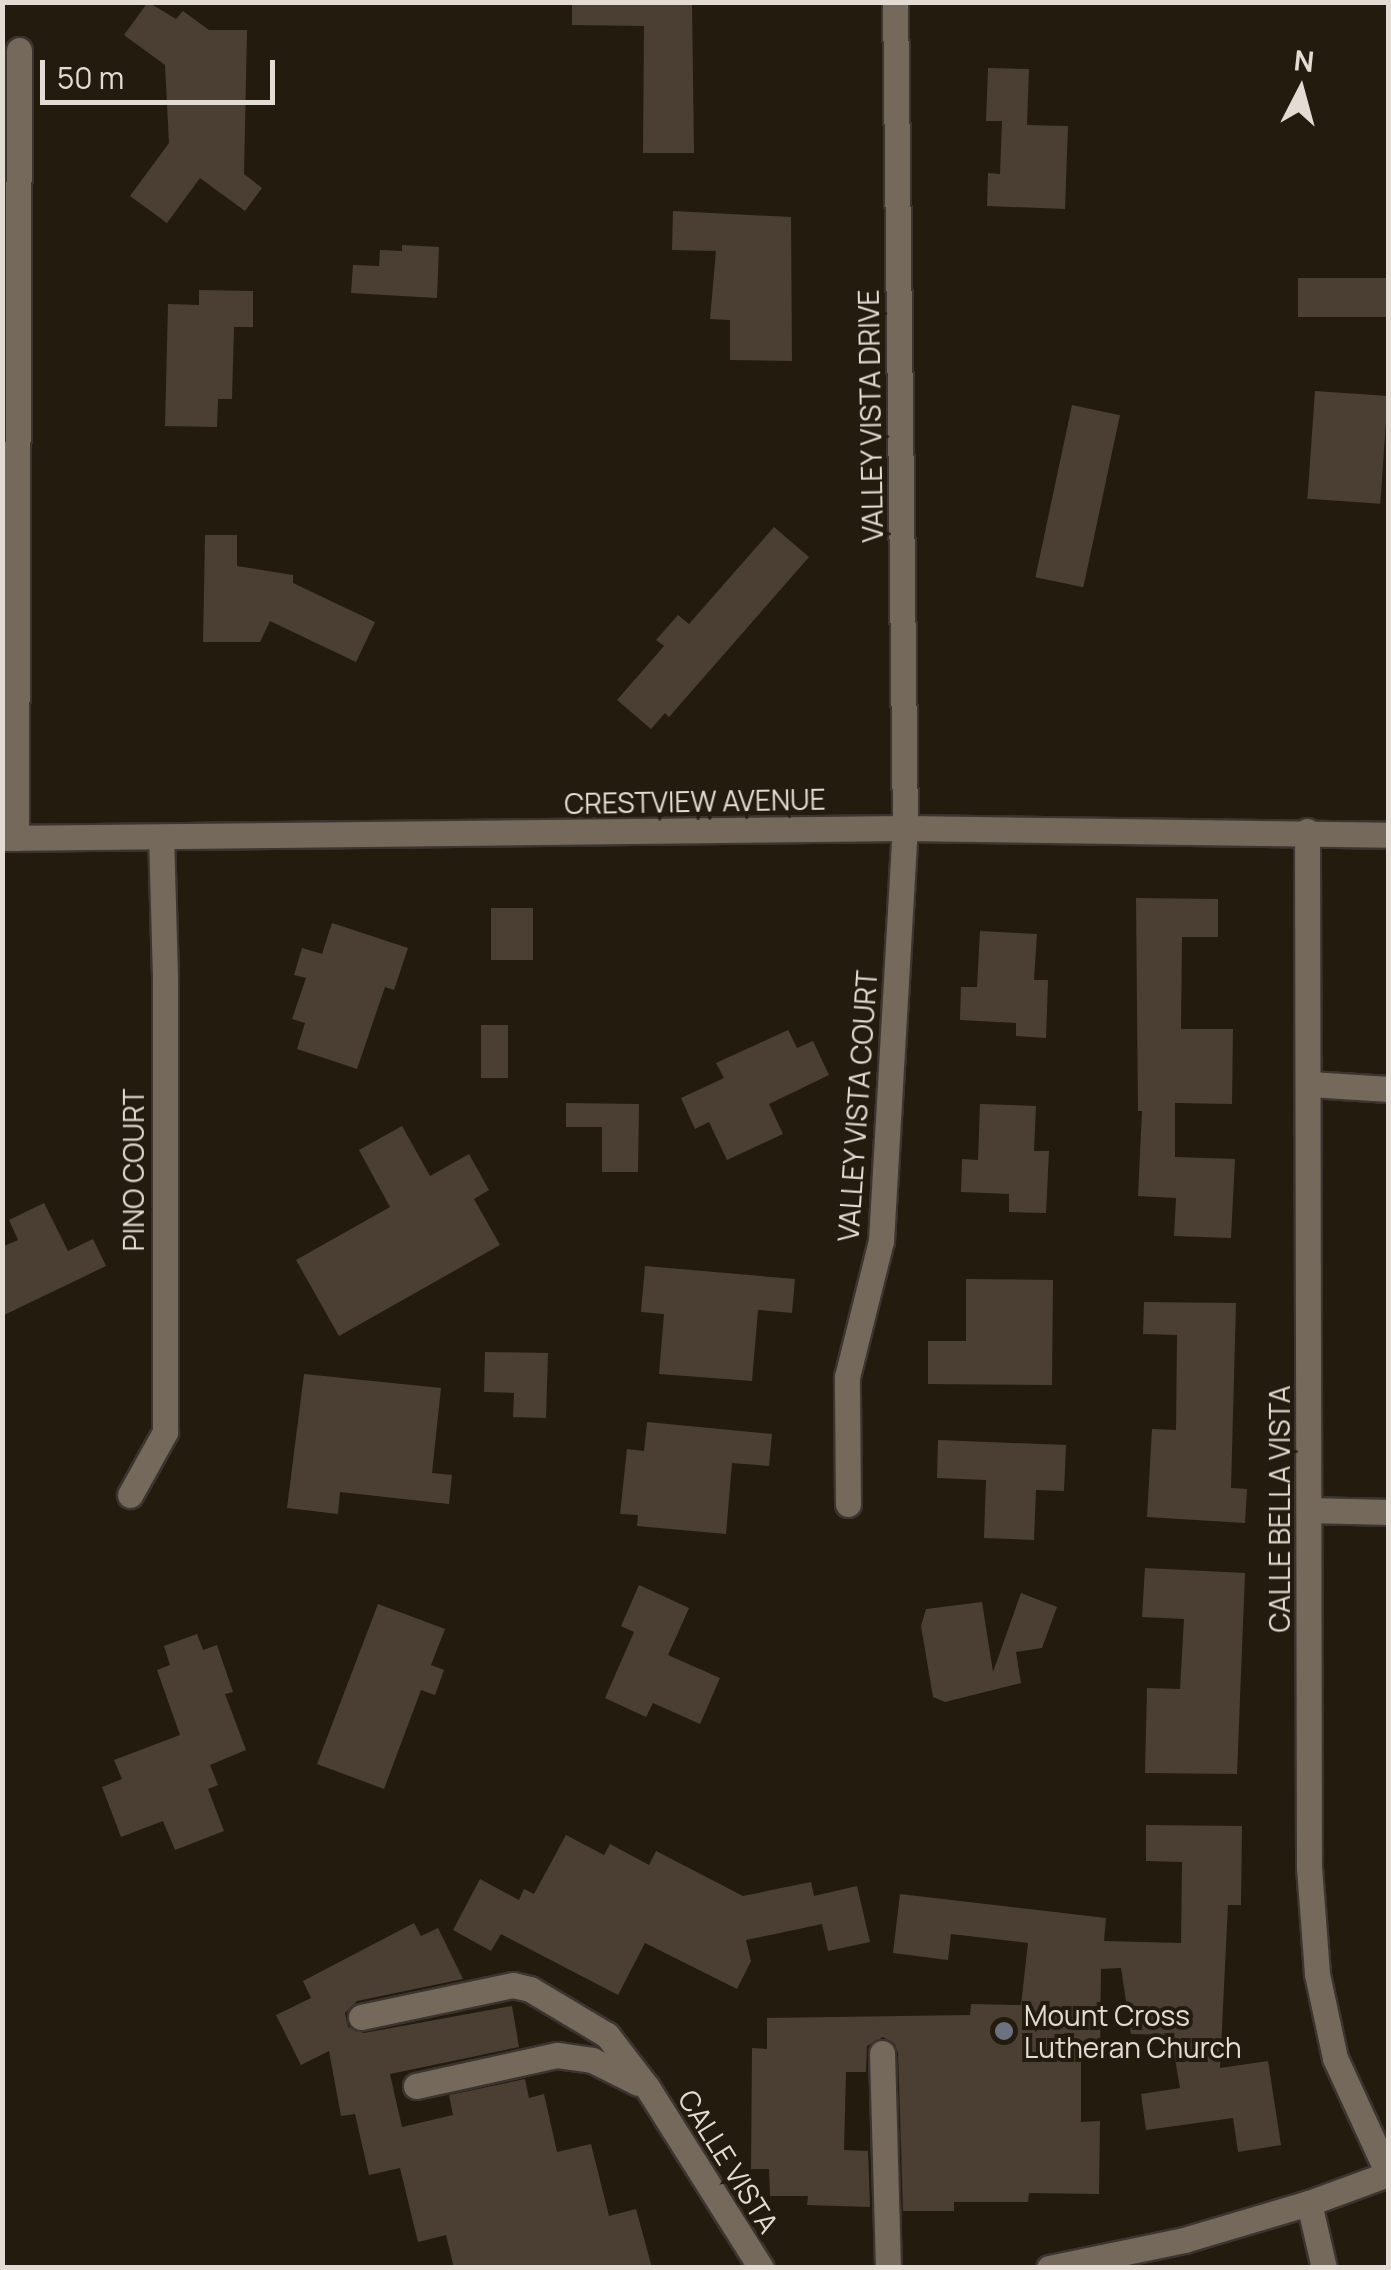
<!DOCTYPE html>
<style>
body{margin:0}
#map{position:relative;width:1391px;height:2270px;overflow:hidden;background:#241b0f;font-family:Manrope,sans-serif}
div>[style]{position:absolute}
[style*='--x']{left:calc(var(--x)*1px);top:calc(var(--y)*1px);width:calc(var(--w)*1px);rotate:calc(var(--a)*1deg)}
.building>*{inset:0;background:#4a3f32;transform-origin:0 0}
.roads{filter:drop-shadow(2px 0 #3c3430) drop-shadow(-2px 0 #3c3430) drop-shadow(0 2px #3c3430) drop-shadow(0 -2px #3c3430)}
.minor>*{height:25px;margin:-12.5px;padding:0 12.5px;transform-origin:12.5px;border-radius:12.5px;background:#75695c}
.dots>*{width:28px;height:28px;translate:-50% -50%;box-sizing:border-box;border:5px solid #241b0f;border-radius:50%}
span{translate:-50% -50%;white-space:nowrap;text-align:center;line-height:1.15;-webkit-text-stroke:8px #241b0f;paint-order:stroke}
.street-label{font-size:28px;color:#e3dcd5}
.poi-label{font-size:28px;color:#e3dcd5}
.left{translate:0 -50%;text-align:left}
.frame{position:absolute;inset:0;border:5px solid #e3dcd5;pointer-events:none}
.north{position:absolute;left:1251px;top:40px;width:100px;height:100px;-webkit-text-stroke:8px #241b0f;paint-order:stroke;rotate:6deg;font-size:28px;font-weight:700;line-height:40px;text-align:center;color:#e3dcd5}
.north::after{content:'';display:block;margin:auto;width:35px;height:45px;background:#e3dcd5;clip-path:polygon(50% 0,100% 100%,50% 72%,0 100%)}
.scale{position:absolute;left:40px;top:60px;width:235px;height:45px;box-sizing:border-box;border:5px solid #e3dcd5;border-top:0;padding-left:12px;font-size:30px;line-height:35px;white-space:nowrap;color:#e3dcd5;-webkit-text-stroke:8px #241b0f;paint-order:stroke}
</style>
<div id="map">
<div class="building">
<div style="clip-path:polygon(148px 2px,176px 19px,183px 11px,209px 30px,247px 30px,244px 174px,262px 188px,245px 211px,200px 178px,167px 223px,130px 196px,169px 143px,165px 65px,124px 35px)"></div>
<div style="clip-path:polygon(572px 2px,692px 2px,694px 153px,643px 153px,644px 26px,572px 25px)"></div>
<div style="clip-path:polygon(988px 68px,1029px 69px,1027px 125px,1068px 126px,1065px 209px,987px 206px,988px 173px,1000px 174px,1002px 121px,986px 121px)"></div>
<div style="clip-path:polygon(673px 211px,791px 217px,792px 361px,730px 360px,730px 320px,710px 319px,716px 251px,672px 250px)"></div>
<div style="clip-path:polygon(402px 245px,439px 247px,437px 298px,351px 293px,353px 265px,379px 266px,380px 250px,402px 251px)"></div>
<div style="left:1388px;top:278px;width:39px;height:90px;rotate:90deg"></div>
<div style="clip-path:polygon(199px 290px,253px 291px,253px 327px,234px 327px,232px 399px,218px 399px,217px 427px,165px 426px,168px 304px,199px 305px)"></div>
<div style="left:1315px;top:391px;width:73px;height:108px;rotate:4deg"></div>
<div style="left:1072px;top:405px;width:49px;height:176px;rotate:12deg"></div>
<div style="clip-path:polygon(774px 527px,809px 557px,669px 717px,665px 713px,651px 729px,617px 700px,664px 646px,656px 640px,678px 615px,689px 624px)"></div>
<div style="clip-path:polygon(205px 535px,237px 535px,237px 566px,293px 575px,293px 583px,375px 622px,356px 662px,270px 621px,260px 642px,203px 642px)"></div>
<div style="clip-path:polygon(1136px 898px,1218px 899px,1218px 937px,1182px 937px,1181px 1029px,1233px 1029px,1232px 1104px,1175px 1103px,1175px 1157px,1235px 1159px,1231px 1238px,1174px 1236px,1176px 1198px,1138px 1196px,1142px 1111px,1138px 1111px)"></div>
<div style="left:491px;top:908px;width:42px;height:52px"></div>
<div style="clip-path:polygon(332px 923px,408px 948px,394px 990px,385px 987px,357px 1069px,297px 1049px,305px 1023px,292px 1019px,306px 978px,294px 975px,302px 948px,322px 954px)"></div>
<div style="clip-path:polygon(980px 931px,1037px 934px,1034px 980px,1048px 980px,1046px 1038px,1016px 1036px,1016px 1023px,960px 1020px,961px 987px,977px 987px)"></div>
<div style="left:481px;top:1025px;width:27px;height:53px"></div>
<div style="clip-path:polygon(788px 1030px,797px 1048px,813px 1041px,829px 1075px,769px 1104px,783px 1134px,727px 1160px,709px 1122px,695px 1129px,681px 1098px,724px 1078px,716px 1063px)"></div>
<div style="clip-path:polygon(566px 1103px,639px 1104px,638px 1172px,602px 1172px,602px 1127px,566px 1127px)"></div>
<div style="clip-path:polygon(980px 1104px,1036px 1106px,1034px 1151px,1049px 1151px,1046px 1213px,1009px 1212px,1009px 1194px,961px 1192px,962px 1159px,978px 1160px)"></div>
<div style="clip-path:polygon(402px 1126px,430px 1176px,469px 1154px,489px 1190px,474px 1199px,500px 1245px,339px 1336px,296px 1260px,390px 1207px,359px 1150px)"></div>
<div style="clip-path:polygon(44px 1203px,68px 1251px,93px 1239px,106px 1266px,2px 1316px,2px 1247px,18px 1240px,9px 1220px)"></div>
<div style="clip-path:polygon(645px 1266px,795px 1279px,792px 1313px,758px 1310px,752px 1381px,659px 1374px,664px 1314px,641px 1312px)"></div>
<div style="clip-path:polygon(966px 1279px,1053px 1280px,1052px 1385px,928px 1384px,928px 1341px,966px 1341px)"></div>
<div style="clip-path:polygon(1144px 1302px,1236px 1303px,1231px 1488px,1247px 1489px,1245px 1523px,1147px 1517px,1152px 1429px,1176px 1430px,1177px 1335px,1143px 1334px)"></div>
<div style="clip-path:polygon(485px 1352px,548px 1353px,546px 1418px,513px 1417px,514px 1393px,484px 1392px)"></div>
<div style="clip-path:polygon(304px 1374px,441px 1388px,432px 1473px,452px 1475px,449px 1504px,340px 1492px,338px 1514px,287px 1508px)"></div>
<div style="clip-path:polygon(647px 1422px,772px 1434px,769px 1466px,732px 1463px,726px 1534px,637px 1526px,638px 1515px,620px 1514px,627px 1449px,644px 1451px)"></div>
<div style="clip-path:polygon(938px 1440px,1066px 1445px,1064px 1491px,1036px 1490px,1034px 1540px,984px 1538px,986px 1480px,937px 1478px)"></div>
<div style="clip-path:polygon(1145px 1568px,1245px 1573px,1237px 1774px,1145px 1773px,1147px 1688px,1180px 1689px,1184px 1619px,1142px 1617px)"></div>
<div style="clip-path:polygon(639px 1585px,689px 1608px,668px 1655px,720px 1678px,700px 1724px,653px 1703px,646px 1717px,605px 1698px,634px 1632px,621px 1626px)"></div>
<div style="clip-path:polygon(1021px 1593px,1057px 1607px,1042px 1648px,1016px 1652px,1021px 1683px,945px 1702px,933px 1697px,921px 1626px,926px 1609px,982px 1602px,993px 1672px)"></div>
<div style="clip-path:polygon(378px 1604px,445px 1629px,431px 1665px,444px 1670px,435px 1695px,421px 1690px,384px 1789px,317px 1764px)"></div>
<div style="clip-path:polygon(197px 1634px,203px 1650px,217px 1645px,233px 1692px,225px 1694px,246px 1750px,210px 1765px,218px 1785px,208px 1789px,224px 1831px,175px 1850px,163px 1821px,121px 1837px,102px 1787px,122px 1779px,114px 1760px,180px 1735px,157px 1670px,170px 1665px,164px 1646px)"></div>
<div style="clip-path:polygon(1146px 1825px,1242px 1826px,1241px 1905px,1228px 1905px,1220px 2068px,1268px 2061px,1281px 2145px,1238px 2152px,1233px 2118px,1146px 2130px,1141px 2094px,1180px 2088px,1171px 2035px,1131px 2034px,1121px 1968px,1101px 1969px,1100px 2059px,1081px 2059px,1081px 2122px,1100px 2121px,1099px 2194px,1029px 2193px,1028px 2202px,954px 2202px,954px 2211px,903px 2211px,898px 2053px,895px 2044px,883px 2037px,867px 2046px,866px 2072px,846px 2072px,844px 2150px,868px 2151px,870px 2207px,807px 2205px,808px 2196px,770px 2196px,769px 2169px,751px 2169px,752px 2048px,767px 2049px,767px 2018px,970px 2015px,971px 2004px,1021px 2005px,1028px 1943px,951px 1934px,948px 1960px,893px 1953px,900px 1894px,1106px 1918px,1104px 1941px,1181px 1943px,1182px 1862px,1146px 1861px)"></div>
<div style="clip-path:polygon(566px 1835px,604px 1855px,610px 1844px,649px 1865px,656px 1851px,743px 1896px,811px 1882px,814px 1896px,857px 1886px,870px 1942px,828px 1951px,822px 1924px,746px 1940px,751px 1961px,737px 1989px,645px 1943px,618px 1995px,501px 1934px,491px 1951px,453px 1930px,480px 1879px,519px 1900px,524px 1889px,534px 1894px)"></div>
<div style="clip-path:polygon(414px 1923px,421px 1936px,438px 1928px,463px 1979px,357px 2001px,345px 2013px,348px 2027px,364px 2033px,512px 2006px,519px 2047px,390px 2074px,402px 2127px,453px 2115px,449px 2095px,525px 2079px,529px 2098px,544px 2094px,557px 2152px,591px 2144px,609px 2216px,636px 2209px,652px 2268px,454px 2268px,446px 2235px,418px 2242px,400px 2168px,369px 2175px,355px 2114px,341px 2116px,329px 2051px,301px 2065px,276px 2015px,311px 1998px,303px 1981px)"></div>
</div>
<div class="roads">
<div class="minor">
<div style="--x:1307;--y:831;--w:1036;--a:89.89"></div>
<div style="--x:1309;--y:1867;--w:107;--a:85.7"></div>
<div style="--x:1317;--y:1974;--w:86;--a:77.9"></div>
<div style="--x:1335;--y:2058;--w:128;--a:65.4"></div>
<div style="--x:2;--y:838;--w:903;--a:-0.63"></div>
<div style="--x:905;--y:828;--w:483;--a:0.8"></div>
<div style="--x:16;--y:838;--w:788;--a:-89.78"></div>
<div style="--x:1310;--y:1084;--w:78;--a:3.7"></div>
<div style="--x:130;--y:1495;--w:72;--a:-60.9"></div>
<div style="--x:165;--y:1432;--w:455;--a:-90"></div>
<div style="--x:165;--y:977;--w:140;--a:-91.6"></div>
<div style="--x:848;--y:1504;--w:127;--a:-90.5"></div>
<div style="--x:847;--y:1377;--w:140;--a:-76"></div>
<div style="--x:881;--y:1241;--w:414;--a:-86.7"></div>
<div style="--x:905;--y:828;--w:826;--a:-90.69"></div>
<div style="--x:1310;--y:1510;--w:78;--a:1.5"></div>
<div style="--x:361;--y:2017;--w:155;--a:-11.9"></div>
<div style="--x:513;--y:1985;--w:17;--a:13"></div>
<div style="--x:530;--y:1989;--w:90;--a:30.9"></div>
<div style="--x:607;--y:2035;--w:66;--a:52.4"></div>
<div style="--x:647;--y:2087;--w:214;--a:57.8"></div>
<div style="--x:882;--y:2053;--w:215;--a:88.4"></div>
<div style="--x:416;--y:2086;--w:144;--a:-12.4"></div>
<div style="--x:557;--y:2055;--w:35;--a:8"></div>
<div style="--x:592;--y:2060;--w:51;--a:26.6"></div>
<div style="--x:1309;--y:2203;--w:67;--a:77"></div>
<div style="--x:1049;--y:2268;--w:138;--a:-11.7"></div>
<div style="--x:1184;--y:2240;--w:130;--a:-16.5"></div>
<div style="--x:1309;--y:2203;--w:84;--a:-20.2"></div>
</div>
</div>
<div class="dots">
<div style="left:1004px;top:2031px;background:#6b7280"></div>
</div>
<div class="street-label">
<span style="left:870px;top:416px;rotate:-91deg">VALLEY VISTA DRIVE</span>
<span style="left:695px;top:801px;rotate:-1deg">CRESTVIEW AVENUE</span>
<span style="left:857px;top:1106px;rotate:-86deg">VALLEY VISTA COURT</span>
<span style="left:133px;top:1170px;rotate:-90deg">PINO COURT</span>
<span style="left:1279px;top:1509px;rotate:-90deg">CALLE BELLA VISTA</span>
<span style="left:729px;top:2161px;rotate:58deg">CALLE VISTA</span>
</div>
<div class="poi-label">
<span class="left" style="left:1024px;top:2031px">Mount Cross<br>Lutheran Church</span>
</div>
<div class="frame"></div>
<div class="north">N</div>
<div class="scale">50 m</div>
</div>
